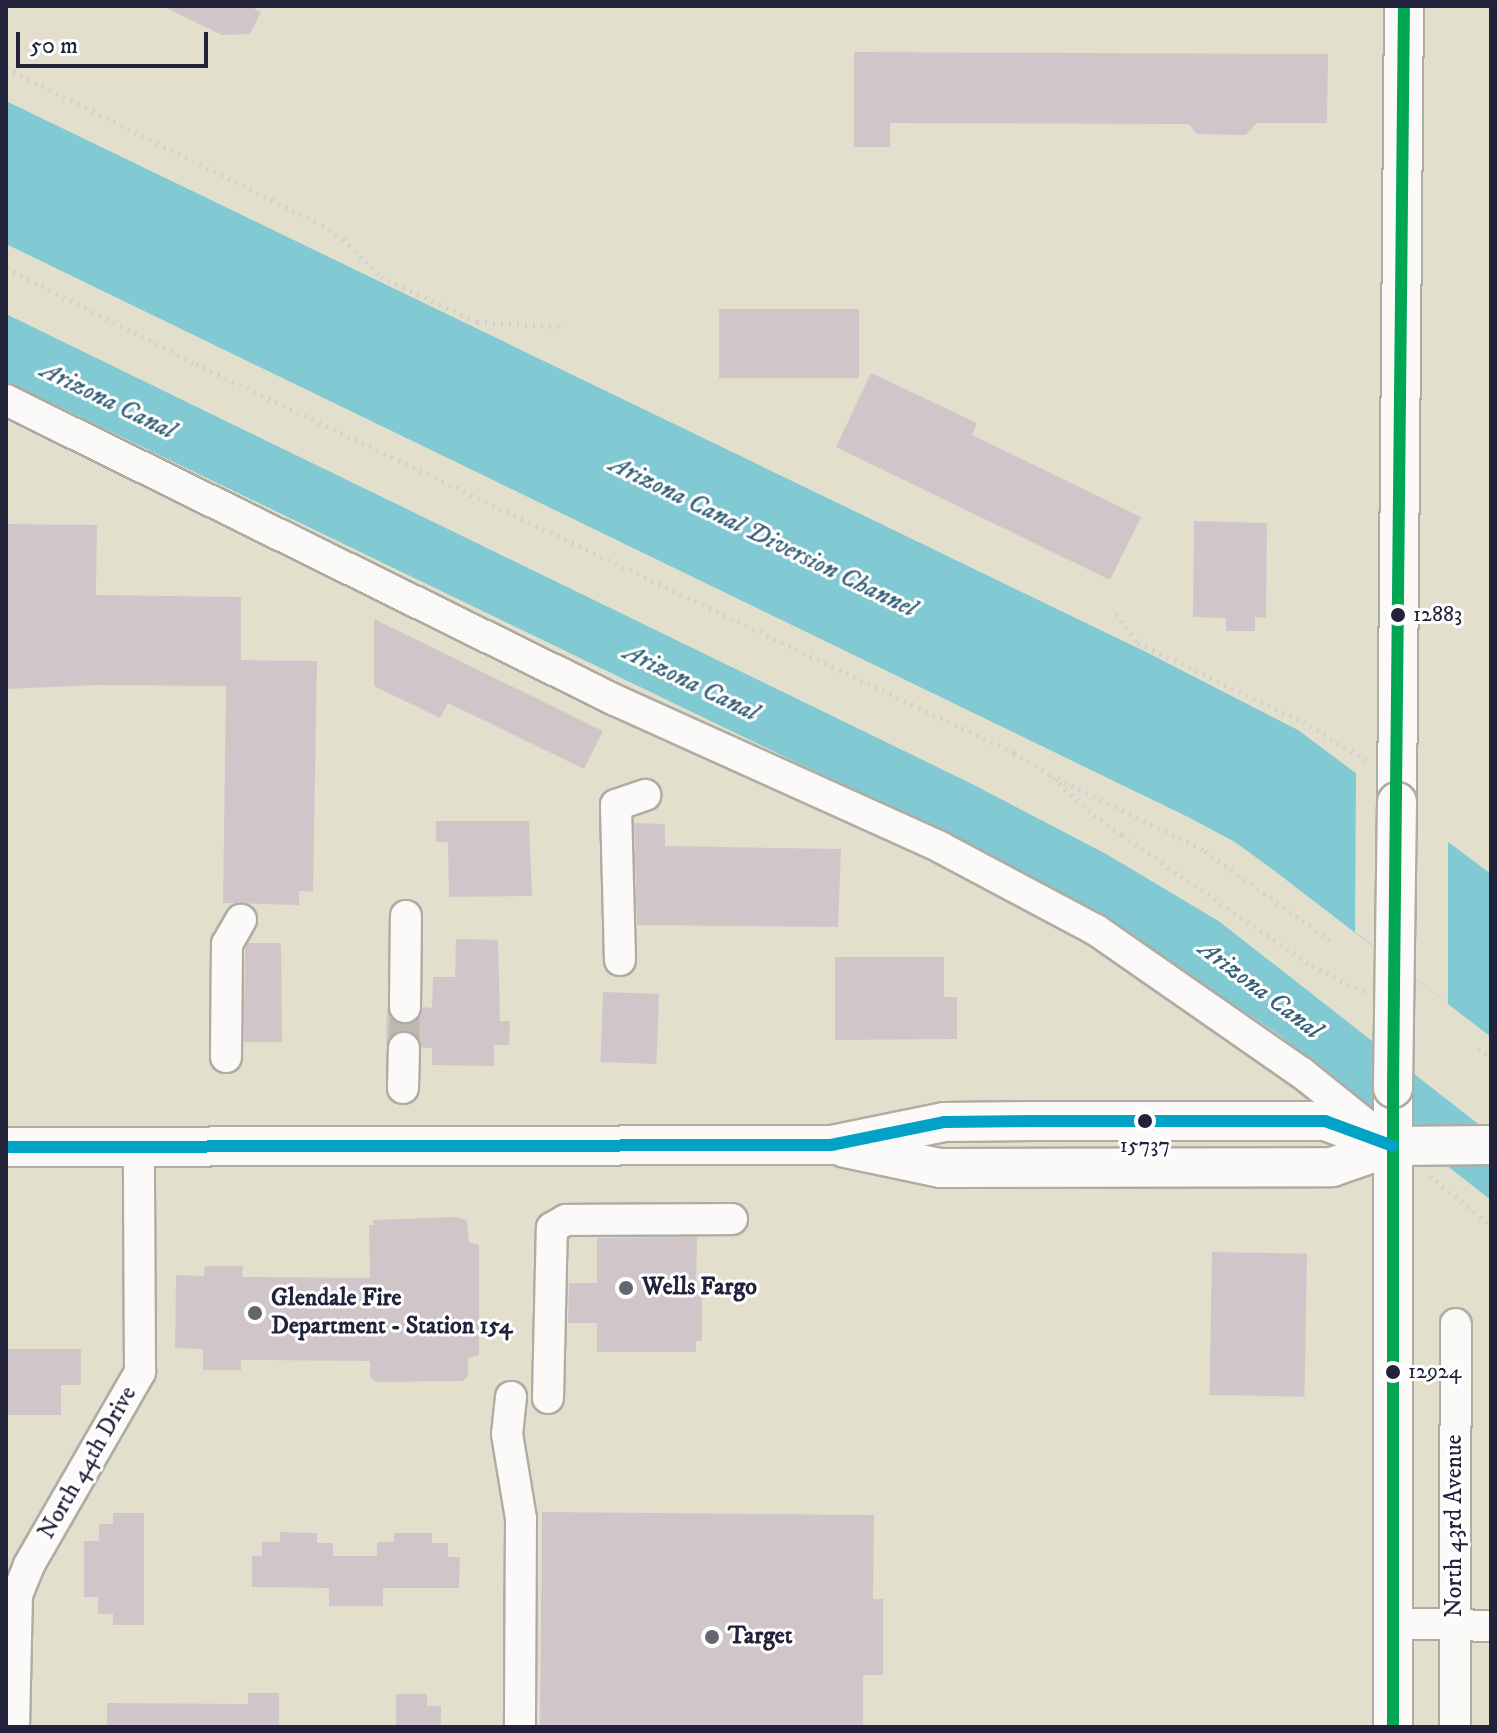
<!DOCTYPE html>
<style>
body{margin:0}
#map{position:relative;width:1497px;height:1733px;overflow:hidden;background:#e3dfcd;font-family:"IM FELL DW Pica",serif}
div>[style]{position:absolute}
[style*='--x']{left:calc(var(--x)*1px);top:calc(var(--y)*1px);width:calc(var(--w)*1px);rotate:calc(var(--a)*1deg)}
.water>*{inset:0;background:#81c9d3}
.pier>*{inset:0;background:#e3dfcd}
.building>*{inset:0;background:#d0c6ca;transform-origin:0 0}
.minor-tunnel>*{height:30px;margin-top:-15px;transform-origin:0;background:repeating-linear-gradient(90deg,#bcb9b0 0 30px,transparent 0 45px)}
.path>*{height:5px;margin-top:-2.5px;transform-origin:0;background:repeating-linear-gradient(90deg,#d1d1cd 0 2px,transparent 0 8px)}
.roads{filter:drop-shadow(2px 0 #afaca4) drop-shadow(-2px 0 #afaca4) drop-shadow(0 2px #afaca4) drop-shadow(0 -2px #afaca4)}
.minor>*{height:30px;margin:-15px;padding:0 15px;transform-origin:15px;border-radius:15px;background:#fbfaf8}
.major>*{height:38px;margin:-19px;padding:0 19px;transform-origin:19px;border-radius:19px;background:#fbfaf8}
.bridges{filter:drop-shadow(2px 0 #afaca4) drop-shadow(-2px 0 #afaca4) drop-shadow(0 2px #afaca4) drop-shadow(0 -2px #afaca4)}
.major-bridge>*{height:38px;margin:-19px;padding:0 19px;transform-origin:19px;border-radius:19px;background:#fbfaf8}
.bus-1>*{height:12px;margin:-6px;padding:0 6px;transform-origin:6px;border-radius:6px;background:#00a651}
.bus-2>*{height:12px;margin:-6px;padding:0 6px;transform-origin:6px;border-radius:6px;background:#02a2c7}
.dots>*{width:22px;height:22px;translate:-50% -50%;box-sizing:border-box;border:4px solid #fff;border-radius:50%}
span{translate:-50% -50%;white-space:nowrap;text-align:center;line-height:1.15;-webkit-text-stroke:6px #fff;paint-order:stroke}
.bus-label{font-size:22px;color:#22223b}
.left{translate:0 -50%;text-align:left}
.poi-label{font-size:24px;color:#22223b;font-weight:700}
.street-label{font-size:24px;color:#22223b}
.water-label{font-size:26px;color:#376179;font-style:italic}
.frame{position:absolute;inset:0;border:8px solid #22223b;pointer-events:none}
.scale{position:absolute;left:16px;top:32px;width:192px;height:36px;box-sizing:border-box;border:4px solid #22223b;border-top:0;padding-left:10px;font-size:24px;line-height:28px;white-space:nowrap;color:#22223b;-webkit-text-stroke:6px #fff;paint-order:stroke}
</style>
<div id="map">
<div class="water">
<div style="clip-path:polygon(6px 101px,1146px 652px,1298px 730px,1491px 874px,1491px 1037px,1276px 872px,1235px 842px,1188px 817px,6px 244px)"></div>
<div style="clip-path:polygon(6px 314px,970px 783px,1108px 855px,1220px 922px,1491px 1134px,1491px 1200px,1278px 1034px,1093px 911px,951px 837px,6px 381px)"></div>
</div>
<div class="pier">
<div style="clip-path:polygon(1356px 770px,1448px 841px,1448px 1004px,1355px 932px)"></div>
</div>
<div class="building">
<div style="clip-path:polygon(162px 6px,250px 6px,261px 12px,250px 34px,222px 35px)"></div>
<div style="clip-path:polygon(854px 52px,1328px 54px,1327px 123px,1257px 123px,1246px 135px,1197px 134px,1189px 124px,890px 123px,890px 147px,854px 147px)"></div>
<div style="left:719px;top:309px;width:140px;height:69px"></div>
<div style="clip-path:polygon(871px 373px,977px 423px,972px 435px,1141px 517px,1110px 580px,836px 447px)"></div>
<div style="clip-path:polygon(1194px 521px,1267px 523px,1266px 618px,1255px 617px,1255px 631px,1226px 631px,1226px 618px,1193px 617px)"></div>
<div style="clip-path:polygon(6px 524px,97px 525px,96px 595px,241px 597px,241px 660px,317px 661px,313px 892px,299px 891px,299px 905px,223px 903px,226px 686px,96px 685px,6px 689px)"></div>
<div style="clip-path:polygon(374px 619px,603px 731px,584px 769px,448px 703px,440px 718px,374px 686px)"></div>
<div style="clip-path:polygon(436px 821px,529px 821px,532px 896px,449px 897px,448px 842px,436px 842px)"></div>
<div style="clip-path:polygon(634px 823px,665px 824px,665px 846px,841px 849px,838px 927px,637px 925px)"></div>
<div style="clip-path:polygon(456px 939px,498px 940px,500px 1021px,510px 1021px,509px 1045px,494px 1045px,494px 1066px,432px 1065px,432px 1048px,422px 1048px,419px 1039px,405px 1030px,395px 1033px,386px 1046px,387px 1007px,395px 1022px,406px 1025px,420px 1017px,423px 1007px,432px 1008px,433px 977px,455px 977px)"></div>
<div style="clip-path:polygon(248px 943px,281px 943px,282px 1042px,244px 1042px,245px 949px)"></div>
<div style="clip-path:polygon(835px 957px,944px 957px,944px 997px,957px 997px,957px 1039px,835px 1040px)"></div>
<div style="left:603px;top:992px;width:56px;height:70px;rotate:2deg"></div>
<div style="clip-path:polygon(454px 1217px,467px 1220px,469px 1242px,479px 1245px,479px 1355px,468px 1358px,468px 1376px,463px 1381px,376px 1382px,370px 1376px,370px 1361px,241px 1360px,241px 1370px,203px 1370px,203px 1349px,175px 1348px,176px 1275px,204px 1276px,205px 1266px,243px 1266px,242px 1277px,370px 1278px,369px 1225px,373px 1225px,373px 1220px)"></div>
<div style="clip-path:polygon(697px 1237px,696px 1293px,702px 1293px,702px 1341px,696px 1341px,696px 1352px,597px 1352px,597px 1323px,568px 1323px,569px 1283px,597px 1283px,597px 1238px)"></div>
<div style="left:1212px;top:1252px;width:95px;height:143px;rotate:1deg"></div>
<div style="clip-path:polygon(6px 1349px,81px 1349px,81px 1385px,61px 1385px,61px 1415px,6px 1415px)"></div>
<div style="clip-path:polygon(542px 1512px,874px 1515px,873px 1599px,883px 1599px,883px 1675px,863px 1675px,863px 1727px,540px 1727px)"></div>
<div style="clip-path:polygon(113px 1513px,144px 1513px,144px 1625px,113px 1625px,113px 1614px,98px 1614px,98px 1597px,84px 1597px,84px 1541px,99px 1541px,99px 1524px,113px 1524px)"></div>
<div style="clip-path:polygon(280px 1532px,317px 1533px,317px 1543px,333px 1543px,333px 1556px,377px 1556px,377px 1542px,394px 1542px,394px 1533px,432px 1533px,432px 1543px,448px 1543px,448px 1557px,460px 1557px,459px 1588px,383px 1588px,383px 1606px,329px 1606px,329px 1588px,252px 1587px,252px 1556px,262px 1556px,262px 1542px,280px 1542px)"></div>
<div style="clip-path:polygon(248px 1693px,279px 1693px,279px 1727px,107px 1727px,107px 1703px,248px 1704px)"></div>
<div style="clip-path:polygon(396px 1694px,427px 1694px,427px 1706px,441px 1706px,441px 1727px,396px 1727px)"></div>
</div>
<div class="minor-tunnel">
<div style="--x:404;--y:1048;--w:41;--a:-88.6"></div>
</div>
<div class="path">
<div style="--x:6;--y:68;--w:353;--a:26.4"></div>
<div style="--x:322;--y:225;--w:25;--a:34"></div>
<div style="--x:343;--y:239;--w:54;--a:45"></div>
<div style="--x:381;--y:277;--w:106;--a:25.1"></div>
<div style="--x:477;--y:322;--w:89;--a:3.2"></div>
<div style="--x:6;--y:268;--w:213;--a:26.8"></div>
<div style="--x:196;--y:364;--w:906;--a:25.43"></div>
<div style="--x:1014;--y:753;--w:42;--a:31.4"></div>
<div style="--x:1050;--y:775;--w:173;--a:26.1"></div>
<div style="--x:1205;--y:851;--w:156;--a:35.6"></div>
<div style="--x:1116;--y:614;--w:36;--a:53"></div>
<div style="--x:1138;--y:643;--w:183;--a:25.6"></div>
<div style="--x:1303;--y:722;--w:74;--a:31.1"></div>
<div style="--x:1053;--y:778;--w:55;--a:42.1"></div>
<div style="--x:1094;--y:815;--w:34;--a:36"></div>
<div style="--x:1122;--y:835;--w:231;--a:34.6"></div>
<div style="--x:1312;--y:966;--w:58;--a:26.6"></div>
<div style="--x:1478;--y:1049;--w:16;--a:35"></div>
<div style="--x:1430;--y:1176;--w:79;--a:39.3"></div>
</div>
<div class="roads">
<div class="minor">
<div style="--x:6;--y:400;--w:679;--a:26.23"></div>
<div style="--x:615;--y:700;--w:357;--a:24.3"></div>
<div style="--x:940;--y:847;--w:177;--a:28"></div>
<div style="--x:1096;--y:930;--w:251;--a:34.8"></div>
<div style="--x:1302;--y:1073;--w:99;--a:38.8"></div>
<div style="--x:620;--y:960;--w:155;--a:-91.5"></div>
<div style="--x:616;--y:805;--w:31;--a:-19"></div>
<div style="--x:405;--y:1007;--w:91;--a:-89.4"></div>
<div style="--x:226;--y:1057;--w:113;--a:-89.5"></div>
<div style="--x:227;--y:944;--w:28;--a:-60"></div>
<div style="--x:403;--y:1088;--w:40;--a:-88.6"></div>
<div style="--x:511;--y:1397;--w:37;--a:96"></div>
<div style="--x:507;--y:1434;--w:86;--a:80.6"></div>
<div style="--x:521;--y:1519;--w:208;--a:90.3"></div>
<div style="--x:548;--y:1398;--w:170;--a:-88.7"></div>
<div style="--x:552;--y:1228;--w:16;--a:-30"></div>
<div style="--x:566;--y:1220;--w:166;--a:-0.3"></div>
<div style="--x:1393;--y:1623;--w:98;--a:1.8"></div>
<div style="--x:14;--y:1727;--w:132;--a:-88.7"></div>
<div style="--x:17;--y:1595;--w:32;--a:-68"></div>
<div style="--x:29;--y:1565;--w:223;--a:-60.1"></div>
<div style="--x:140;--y:1372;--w:225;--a:-90.3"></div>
<div style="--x:1455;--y:1727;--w:403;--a:-89.9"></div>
</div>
<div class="major">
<div style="--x:1397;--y:802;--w:796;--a:-89.5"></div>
<div style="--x:6;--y:1147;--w:825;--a:-0.14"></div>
<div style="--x:831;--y:1145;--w:115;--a:-11.5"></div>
<div style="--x:944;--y:1122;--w:89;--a:-0.6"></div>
<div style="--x:1033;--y:1121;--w:292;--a:0"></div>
<div style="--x:1325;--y:1121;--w:72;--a:20.2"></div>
<div style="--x:845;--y:1148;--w:97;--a:11.9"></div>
<div style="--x:940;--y:1168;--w:392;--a:-0.1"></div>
<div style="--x:1332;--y:1167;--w:65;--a:-19"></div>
<div style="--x:1393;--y:1146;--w:98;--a:-0.6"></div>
<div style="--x:1393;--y:1727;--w:639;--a:-90"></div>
</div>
</div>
<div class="bridges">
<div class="major-bridge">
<div style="--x:1393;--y:1088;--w:286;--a:-89.2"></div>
</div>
</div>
<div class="bus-1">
<div style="--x:1393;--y:1727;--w:639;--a:-90"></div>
<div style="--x:1393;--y:1088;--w:1082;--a:-89.42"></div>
</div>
<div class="bus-2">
<div style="--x:6;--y:1147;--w:825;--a:-0.14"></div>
<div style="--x:831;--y:1145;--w:115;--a:-11.5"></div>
<div style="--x:944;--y:1122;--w:89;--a:-0.6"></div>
<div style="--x:1033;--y:1121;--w:292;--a:0"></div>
<div style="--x:1325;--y:1121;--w:72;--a:20.2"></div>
</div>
<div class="dots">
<div style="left:1398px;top:615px;background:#22223b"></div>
<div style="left:1145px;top:1121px;background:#22223b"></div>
<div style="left:626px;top:1288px;background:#66646e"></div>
<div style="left:255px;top:1313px;background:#66646e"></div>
<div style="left:1393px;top:1372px;background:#22223b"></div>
<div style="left:712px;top:1637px;background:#66646e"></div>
</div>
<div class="bus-label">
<span class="left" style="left:1413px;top:615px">12883</span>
<span style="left:1145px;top:1146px">15737</span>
<span class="left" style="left:1408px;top:1372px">12924</span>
</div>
<div class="poi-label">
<span class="left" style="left:642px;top:1288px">Wells Fargo</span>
<span class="left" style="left:271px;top:1313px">Glendale Fire<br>Department - Station 154</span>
<span class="left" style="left:728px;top:1637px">Target</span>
</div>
<div class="street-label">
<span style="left:88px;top:1463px;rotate:-60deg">North 44th Drive</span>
<span style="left:1455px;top:1526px;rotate:-90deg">North 43rd Avenue</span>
</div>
<div class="water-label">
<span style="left:108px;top:401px;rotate:26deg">Arizona Canal</span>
<span style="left:763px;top:537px;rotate:26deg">Arizona Canal Diversion Channel</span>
<span style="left:691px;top:683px;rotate:26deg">Arizona Canal</span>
<span style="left:1260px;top:990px;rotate:37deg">Arizona Canal</span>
</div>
<div class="frame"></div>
<div class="scale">50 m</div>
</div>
